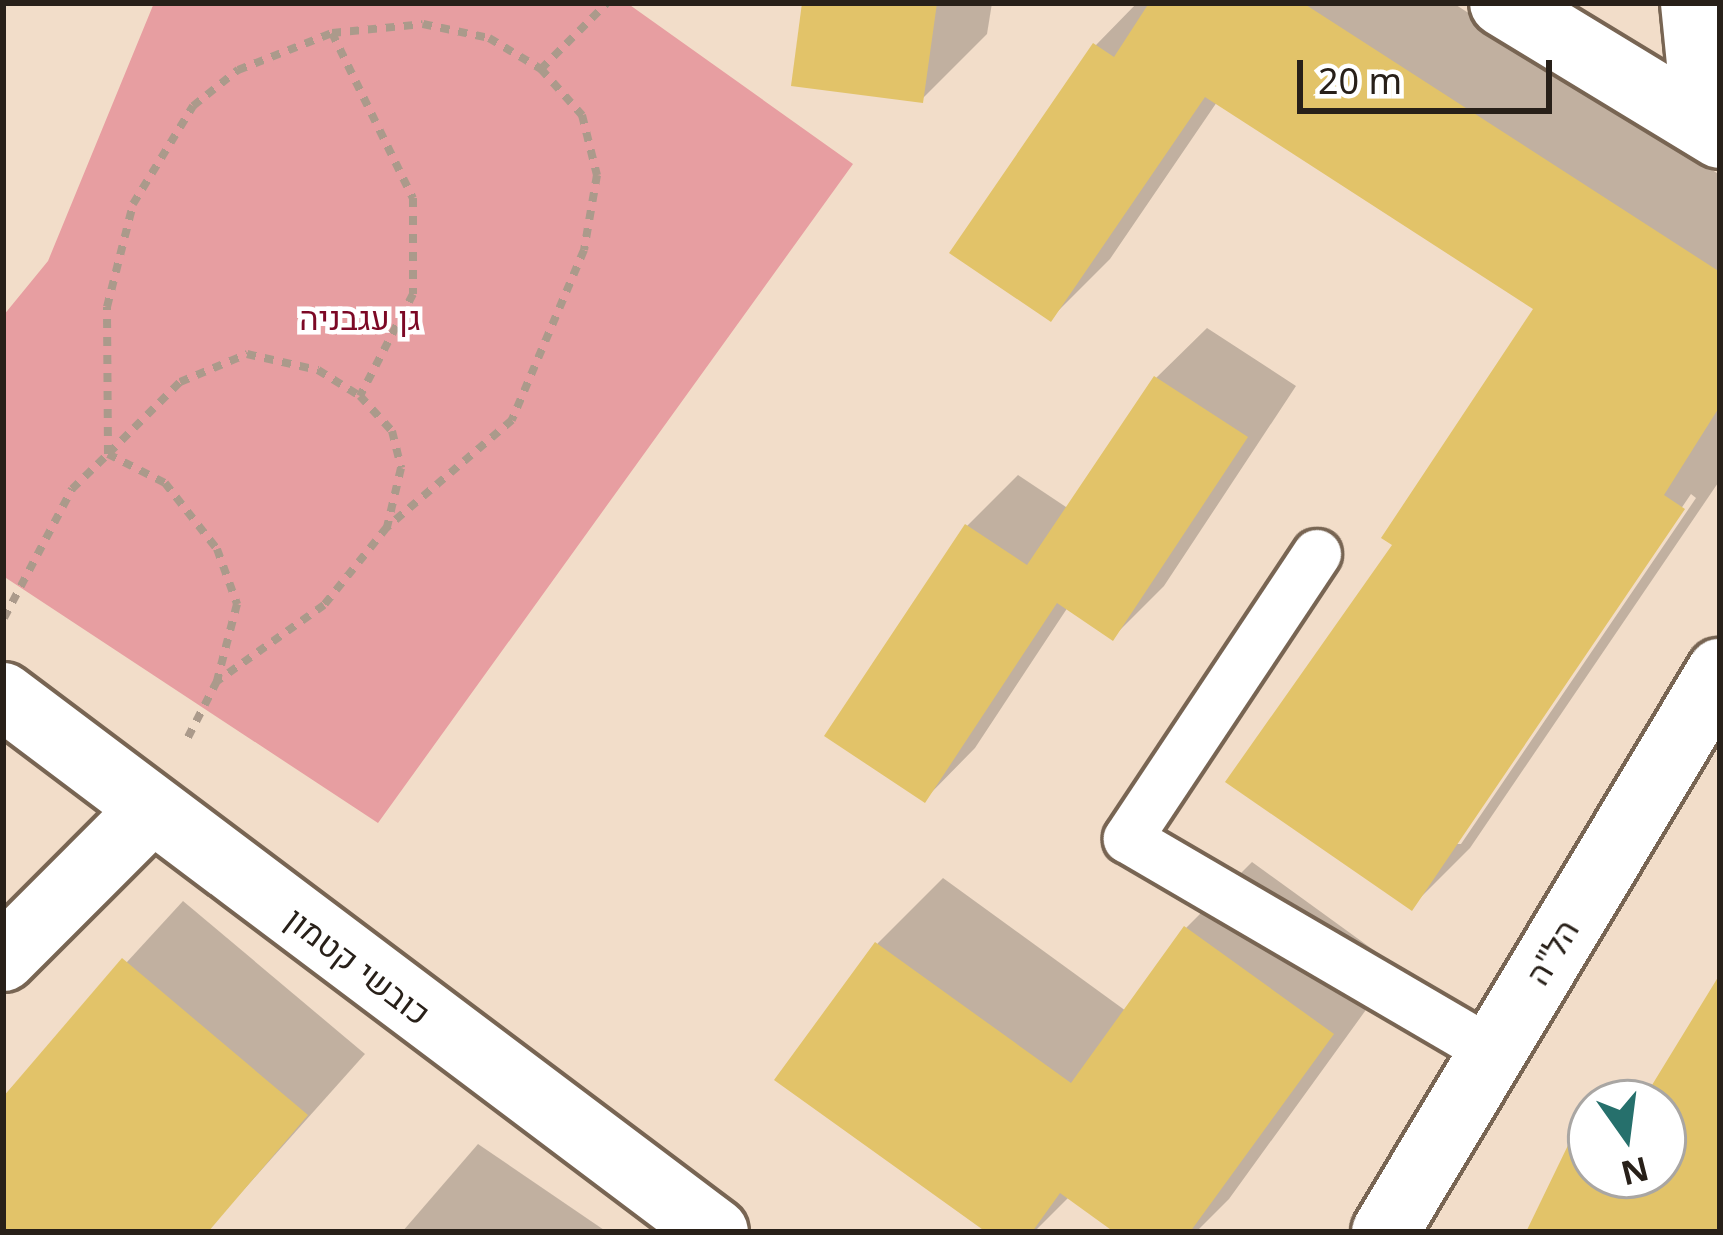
<!DOCTYPE html>
<meta charset="utf-8">
<style>
body{margin:0}
#map{position:relative;width:1723px;height:1235px;overflow:hidden;background:#f2ddc9;font-family:"Noto Sans",Heebo,sans-serif}
div>[style]{position:absolute}
[style*='--x']{left:calc(var(--x)*1px);top:calc(var(--y)*1px);width:calc(var(--w)*1px);rotate:calc(var(--a)*1deg)}
.green>*{inset:0;background:#e79ea1}
.shadow>*{inset:0;background:#0003}
.building>*{inset:0;background:#e2c369}
.path>*{height:8px;margin-top:-4px;transform-origin:0;background:repeating-linear-gradient(90deg,#ab9a8b 0 9px,transparent 0 18px)}
.roads{filter:drop-shadow(3px 0 #786553) drop-shadow(-3px 0 #786553) drop-shadow(0 3px #786553) drop-shadow(0 -3px #786553)}
.service>*{height:48px;margin:-24px;padding:0 24px;transform-origin:24px;border-radius:24px;background:#fff}
.minor>*{height:66px;margin:-33px;padding:0 33px;transform-origin:33px;border-radius:33px;background:#fff}
.tertiary>*{height:66px;margin:-33px;padding:0 33px;transform-origin:33px;border-radius:33px;background:#fff}
span{translate:-50% -50%;white-space:nowrap;text-align:center;line-height:1.15;-webkit-text-stroke:9px #fff;paint-order:stroke}
.park-label{font-size:33px;color:#7c0825}
.street-label{font-size:33px;color:#282019}
.frame{position:absolute;inset:0;border:6px solid #282019;pointer-events:none}
.north{position:absolute;left:1567px;top:1079px;width:120px;height:120px;box-sizing:border-box;background:#fff;border:3px solid #a9a6a3;border-radius:50%;rotate:166deg;font-size:33px;font-weight:700;line-height:48px;text-align:center;color:#282019}
.north::after{content:'';display:block;margin:auto;width:42px;height:54px;background:#26706c;clip-path:polygon(50% 0,100% 100%,50% 72%,0 100%)}
.scale{position:absolute;left:1297px;top:60px;width:255px;height:54px;box-sizing:border-box;border:6px solid #282019;border-top:0;padding-left:15px;font-size:36px;line-height:42px;white-space:nowrap;color:#282019;-webkit-text-stroke:9px #fff;paint-order:stroke}
</style>
<div id="map">
<div class="green">
<div style="clip-path:polygon(154px 3px,627px 3px,853px 164px,378px 823px,3px 576px,3px 316px,48px 261px)"></div>
</div>
<div class="shadow">
<div style="clip-path:polygon(805px 3px,992px 3px,987px 34px,922px 99px)"></div>
<div style="clip-path:polygon(evenodd,1137px 3px,1453px 3px,1720px 175px,1720px 480px,1470px 848px,1411px 907px,1396px 545px,1537px 308px,1217px 102px,1110px 259px,1051px 318px,954px 252px,1096px 45px,1137px 3px,1691px 494px,1696px 498px,1461px 844px,1454px 844px,1691px 494px)"></div>
<div style="clip-path:polygon(1207px 328px,1296px 386px,1164px 586px,1113px 637px,1068px 607px,975px 748px,925px 799px,967px 526px,1018px 475px,1069px 509px,1156px 378px)"></div>
<div style="clip-path:polygon(1252px 862px,1397px 967px,1229px 1199px,1196px 1232px,1119px 1232px,1069px 1197px,1034px 1232px,991px 1232px,779px 1079px,878px 943px,943px 878px,1126px 1011px,1186px 928px)"></div>
<div style="clip-path:polygon(183px 901px,365px 1054px,206px 1232px,3px 1232px,3px 1097px)"></div>
<div style="clip-path:polygon(1720px 981px,1720px 1232px,1530px 1232px,1575px 1139px,1591px 1122px,1591px 1175px,1663px 1175px,1663px 1103px,1610px 1103px,1630px 1083px,1651px 1093px)"></div>
<div style="clip-path:polygon(478px 1144px,607px 1232px,402px 1232px)"></div>
</div>
<div class="building">
<div style="clip-path:polygon(802px 3px,937px 3px,923px 103px,791px 86px)"></div>
<div style="clip-path:polygon(1149px 3px,1303px 3px,1720px 272px,1720px 406px,1664px 495px,1685px 509px,1412px 911px,1225px 782px,1392px 545px,1381px 538px,1533px 309px,1205px 97px,1051px 322px,949px 253px,1093px 43px,1114px 57px)"></div>
<div style="clip-path:polygon(1154px 376px,1248px 437px,1113px 641px,1057px 603px,925px 803px,824px 736px,965px 524px,1027px 565px)"></div>
<div style="clip-path:polygon(1184px 926px,1334px 1034px,1190px 1232px,1114px 1232px,1060px 1193px,1032px 1232px,986px 1232px,774px 1080px,875px 942px,1071px 1083px)"></div>
<div style="clip-path:polygon(122px 958px,308px 1115px,208px 1232px,3px 1232px,3px 1097px)"></div>
<div style="clip-path:polygon(1720px 974px,1720px 1232px,1526px 1232px,1572px 1137px,1591px 1146px,1591px 1175px,1663px 1175px,1663px 1103px,1641px 1103px)"></div>
</div>
<div class="path">
<div style="--x:332;--y:33;--w:184;--a:63.9"></div>
<div style="--x:413;--y:198;--w:96;--a:90"></div>
<div style="--x:413;--y:294;--w:115;--a:117.5"></div>
<div style="--x:541;--y:69;--w:93;--a:-45"></div>
<div style="--x:109;--y:453;--w:100;--a:-45"></div>
<div style="--x:180;--y:382;--w:73;--a:-22.7"></div>
<div style="--x:247;--y:354;--w:73;--a:12.7"></div>
<div style="--x:318;--y:370;--w:49;--a:31.8"></div>
<div style="--x:360;--y:396;--w:47;--a:47.6"></div>
<div style="--x:392;--y:431;--w:38;--a:76"></div>
<div style="--x:401;--y:468;--w:61;--a:103.3"></div>
<div style="--x:387;--y:527;--w:100;--a:128.9"></div>
<div style="--x:324;--y:605;--w:131;--a:144.6"></div>
<div style="--x:108;--y:454;--w:147;--a:-90.4"></div>
<div style="--x:107;--y:307;--w:106;--a:-75.8"></div>
<div style="--x:133;--y:204;--w:115;--a:-58.5"></div>
<div style="--x:193;--y:106;--w:58;--a:-38.7"></div>
<div style="--x:238;--y:70;--w:101;--a:-21.5"></div>
<div style="--x:332;--y:33;--w:91;--a:-5.6"></div>
<div style="--x:423;--y:24;--w:67;--a:12"></div>
<div style="--x:489;--y:38;--w:61;--a:30.8"></div>
<div style="--x:541;--y:69;--w:62;--a:48.3"></div>
<div style="--x:582;--y:115;--w:62;--a:76"></div>
<div style="--x:597;--y:175;--w:76;--a:99.8"></div>
<div style="--x:584;--y:250;--w:185;--a:113"></div>
<div style="--x:512;--y:420;--w:165;--a:139.4"></div>
<div style="--x:4;--y:618;--w:146;--a:-62.2"></div>
<div style="--x:72;--y:489;--w:50;--a:-44.2"></div>
<div style="--x:108;--y:454;--w:64;--a:27"></div>
<div style="--x:165;--y:483;--w:84;--a:51.8"></div>
<div style="--x:217;--y:549;--w:59;--a:70"></div>
<div style="--x:237;--y:604;--w:80;--a:104.6"></div>
<div style="--x:217;--y:681;--w:68;--a:117.3"></div>
</div>
<div class="roads">
<div class="service">
<div style="--x:1317;--y:554;--w:342;--a:123.6"></div>
<div style="--x:1128;--y:839;--w:423;--a:30.3"></div>
</div>
<div class="minor">
<div style="--x:1503;--y:3;--w:254;--a:31.3"></div>
<div style="--x:1694;--y:3;--w:122;--a:84.3"></div>
</div>
<div class="tertiary">
<div style="--x:3;--y:696;--w:891;--a:36.97"></div>
<div style="--x:3;--y:958;--w:208;--a:-45"></div>
<div style="--x:1385;--y:1232;--w:653;--a:-59.11"></div>
</div>
</div>
<div class="park-label">
<span style="left:360px;top:318px">גן עגבניה</span>
</div>
<div class="street-label">
<span style="left:1552px;top:952px;rotate:-59deg">הל"ה</span>
<span style="left:358px;top:966px;rotate:37deg">כובשי קטמון</span>
</div>
<div class="frame"></div>
<div class="north">N</div>
<div class="scale">20 m</div>
</div>
